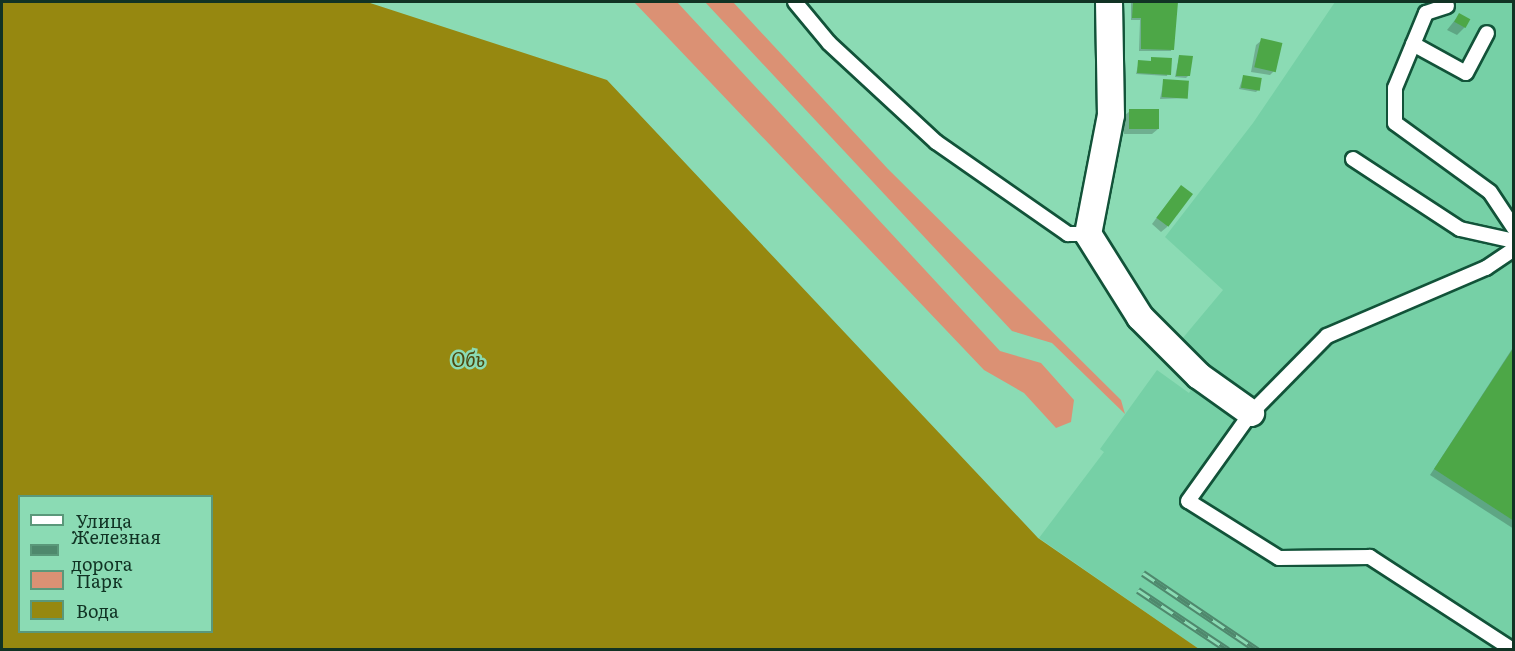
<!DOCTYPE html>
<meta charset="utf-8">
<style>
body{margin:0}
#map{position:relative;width:1515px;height:651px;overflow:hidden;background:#8bdbb4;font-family:Literata,serif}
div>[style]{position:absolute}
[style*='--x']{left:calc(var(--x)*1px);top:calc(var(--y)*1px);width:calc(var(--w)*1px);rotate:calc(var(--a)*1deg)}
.built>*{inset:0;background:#76d0a6}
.green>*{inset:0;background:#db9174}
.water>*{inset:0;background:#968810}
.shadow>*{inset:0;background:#0003}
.building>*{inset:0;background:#4da747;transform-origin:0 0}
.roads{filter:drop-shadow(2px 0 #125339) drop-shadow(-2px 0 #125339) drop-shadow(0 2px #125339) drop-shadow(0 -2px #125339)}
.lane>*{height:14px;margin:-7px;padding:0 7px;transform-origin:7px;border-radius:7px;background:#fff}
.street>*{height:26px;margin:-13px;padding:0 13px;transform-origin:13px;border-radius:13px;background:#fff}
.rail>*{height:7px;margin-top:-3.5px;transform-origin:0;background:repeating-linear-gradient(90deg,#8bdbb4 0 14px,#4f886d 0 28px);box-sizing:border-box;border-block:2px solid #4f886d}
span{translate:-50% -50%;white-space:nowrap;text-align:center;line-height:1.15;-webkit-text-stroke:5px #8bdbb4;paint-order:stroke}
.water-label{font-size:20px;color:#4e470d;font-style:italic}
.frame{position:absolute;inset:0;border:3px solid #113324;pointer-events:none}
.legend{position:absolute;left:18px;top:495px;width:195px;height:138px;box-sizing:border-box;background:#8bdbb4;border:2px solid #5a987a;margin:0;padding:8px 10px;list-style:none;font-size:18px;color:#113324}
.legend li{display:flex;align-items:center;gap:12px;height:30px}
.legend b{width:30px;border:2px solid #5a987a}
</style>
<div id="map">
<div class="built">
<div style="clip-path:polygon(1335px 2px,1513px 2px,1513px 649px,1199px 649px,1039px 538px,1104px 452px,1100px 449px,1157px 370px,1189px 393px,1208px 362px,1182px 339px,1223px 290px,1165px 237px,1253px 123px)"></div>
</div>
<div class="green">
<div style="clip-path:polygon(634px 2px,677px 2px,1000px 351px,1041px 363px,1074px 400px,1071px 422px,1056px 428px,1024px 393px,984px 370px)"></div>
<div style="clip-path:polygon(705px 2px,733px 2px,888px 169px,1121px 400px,1125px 414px,1052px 343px,1012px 331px)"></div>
</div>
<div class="water">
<div style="clip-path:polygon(evenodd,2px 2px,367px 2px,607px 80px,1038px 538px,1199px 649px,2px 649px,2px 2px,20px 496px,212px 496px,212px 632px,20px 632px,20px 496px)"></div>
</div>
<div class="shadow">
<div style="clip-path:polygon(1131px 2px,1176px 2px,1171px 51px,1139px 51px,1140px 20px,1131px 20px)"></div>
<div style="clip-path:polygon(1459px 15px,1465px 27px,1457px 35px,1447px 30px)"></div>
<div style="clip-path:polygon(1262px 40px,1275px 70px,1270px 75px,1251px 72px,1256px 45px)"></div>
<div style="clip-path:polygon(1179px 57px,1188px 76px,1186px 78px,1175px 77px)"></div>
<div style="clip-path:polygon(1170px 60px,1167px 76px,1136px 74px,1139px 62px)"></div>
<div style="clip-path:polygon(1243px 77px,1258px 90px,1256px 92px,1239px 89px)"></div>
<div style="clip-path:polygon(1164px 80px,1186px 98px,1160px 99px)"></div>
<div style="clip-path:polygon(1130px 111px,1158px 129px,1152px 134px,1124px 134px,1124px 116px)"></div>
<div style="clip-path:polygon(1176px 192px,1167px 227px,1161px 232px,1152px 224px)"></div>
<div style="clip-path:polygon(1514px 346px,1514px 529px,1430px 475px)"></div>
</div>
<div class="building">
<div style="clip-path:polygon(1133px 2px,1178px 2px,1174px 50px,1141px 49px,1141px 18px,1132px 18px)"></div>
<div style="left:1459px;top:13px;width:13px;height:10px;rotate:29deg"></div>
<div style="left:1261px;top:38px;width:22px;height:30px;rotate:13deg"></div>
<div style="clip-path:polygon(1179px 55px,1193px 56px,1190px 76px,1176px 76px)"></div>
<div style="clip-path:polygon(1151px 57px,1172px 58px,1171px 75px,1137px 73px,1138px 60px,1151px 61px)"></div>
<div style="left:1243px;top:75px;width:19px;height:13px;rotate:9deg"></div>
<div style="left:1163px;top:79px;width:26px;height:18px;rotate:4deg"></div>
<div style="left:1159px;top:109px;width:20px;height:30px;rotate:90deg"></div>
<div style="left:1181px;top:185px;width:15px;height:41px;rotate:37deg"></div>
<div style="clip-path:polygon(1514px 347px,1514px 521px,1434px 469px)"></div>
</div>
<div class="roads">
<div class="lane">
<div style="--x:795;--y:2;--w:53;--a:50.3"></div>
<div style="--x:829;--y:43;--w:146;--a:42.8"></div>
<div style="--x:936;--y:142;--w:161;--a:34.9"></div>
<div style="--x:1068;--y:234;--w:20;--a:0"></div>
<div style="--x:1447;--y:6;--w:22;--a:162"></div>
<div style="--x:1426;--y:13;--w:81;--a:112.5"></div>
<div style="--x:1395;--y:88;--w:35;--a:90"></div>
<div style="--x:1395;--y:123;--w:117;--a:36"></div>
<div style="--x:1490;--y:192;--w:43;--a:56.3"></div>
<div style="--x:1413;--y:44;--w:60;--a:28.7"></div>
<div style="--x:1466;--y:73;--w:45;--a:-62.3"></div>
<div style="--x:1353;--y:159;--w:128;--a:33.2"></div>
<div style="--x:1460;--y:229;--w:55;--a:12.5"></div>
<div style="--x:1513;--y:650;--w:171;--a:-147"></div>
<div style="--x:1370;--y:557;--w:91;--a:179.4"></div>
<div style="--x:1279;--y:558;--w:107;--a:-147.9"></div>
<div style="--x:1188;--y:501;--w:108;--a:-54.4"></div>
<div style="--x:1251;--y:413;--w:108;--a:-45.4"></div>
<div style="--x:1327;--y:336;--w:173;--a:-23.2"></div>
<div style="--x:1486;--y:268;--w:34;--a:-34"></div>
</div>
<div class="street">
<div style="--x:1109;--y:2;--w:113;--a:89"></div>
<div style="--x:1111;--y:115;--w:121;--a:100.9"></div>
<div style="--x:1088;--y:234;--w:98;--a:57.9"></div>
<div style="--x:1140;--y:317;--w:83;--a:45"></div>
<div style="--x:1199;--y:376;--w:64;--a:35.4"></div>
</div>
</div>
<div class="rail">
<div style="--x:1143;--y:573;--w:138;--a:34"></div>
<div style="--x:1138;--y:590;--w:108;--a:33.7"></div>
</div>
<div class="water-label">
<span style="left:468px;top:358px">Обь</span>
</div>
<div class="frame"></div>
<ul class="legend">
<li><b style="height:8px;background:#fff"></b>Улица</li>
<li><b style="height:8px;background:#4f886d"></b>Железная дорога</li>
<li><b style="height:16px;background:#db9174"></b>Парк</li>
<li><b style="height:16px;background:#968810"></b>Вода</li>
</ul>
</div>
